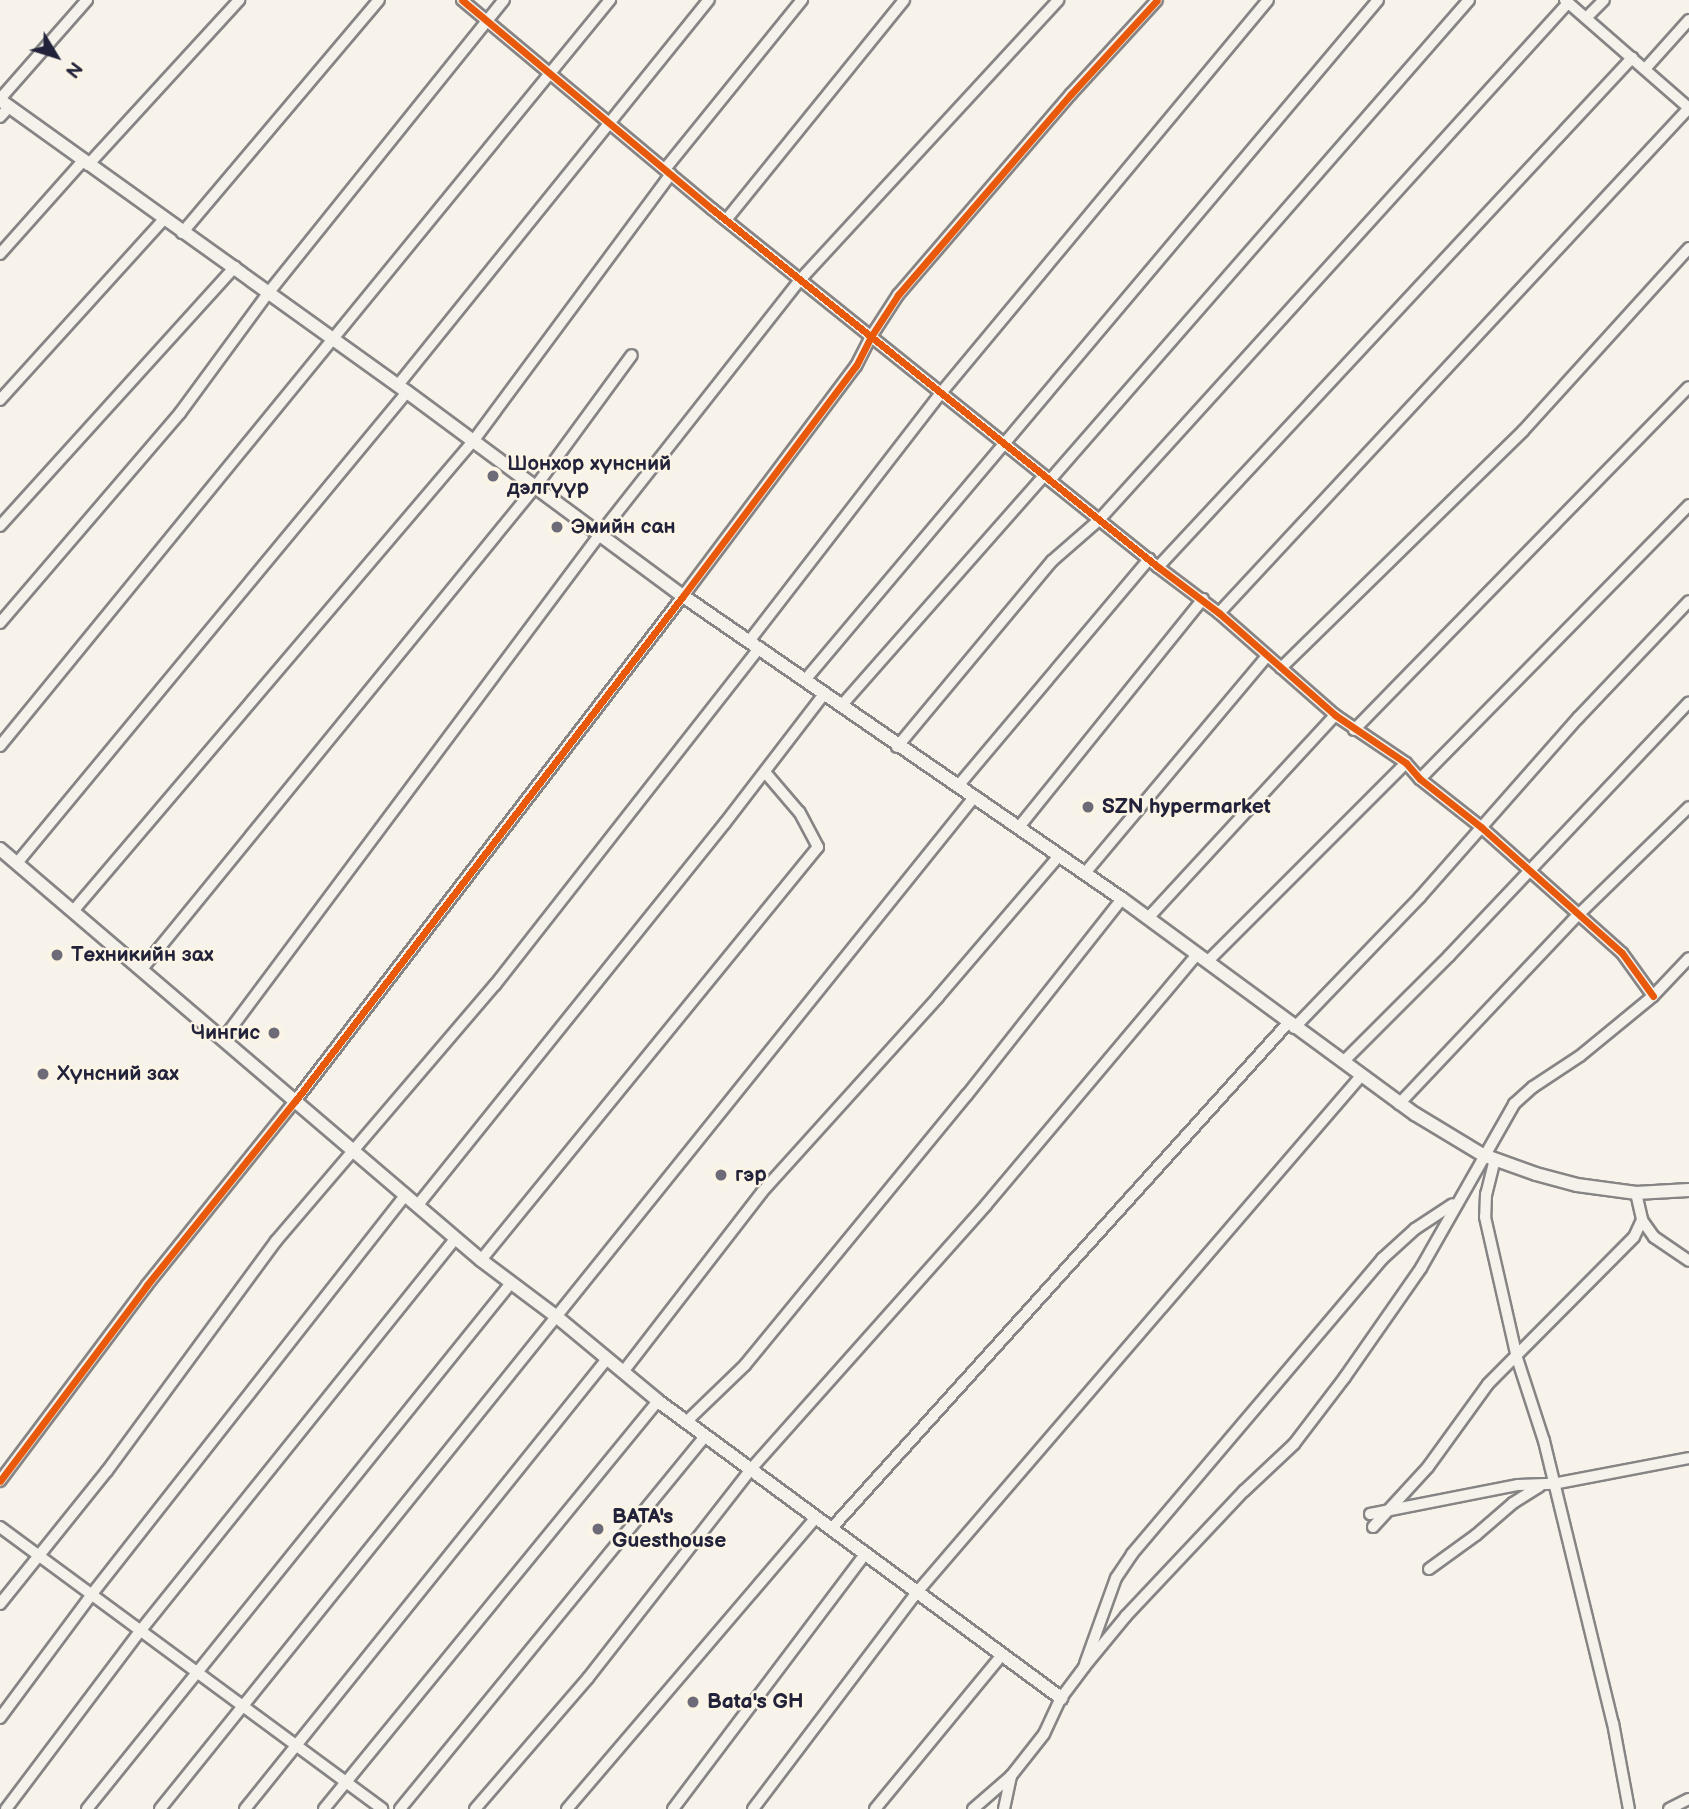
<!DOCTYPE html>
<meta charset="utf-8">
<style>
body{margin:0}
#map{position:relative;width:1689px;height:1809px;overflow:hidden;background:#f7f3ea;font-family:"Balsamiq Sans",sans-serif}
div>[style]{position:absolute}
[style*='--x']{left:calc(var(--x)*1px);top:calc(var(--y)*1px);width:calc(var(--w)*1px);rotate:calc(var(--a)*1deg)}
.roads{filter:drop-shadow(2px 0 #868485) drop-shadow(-2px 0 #868485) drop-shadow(0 2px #868485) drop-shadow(0 -2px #868485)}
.minor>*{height:10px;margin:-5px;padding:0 5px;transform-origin:5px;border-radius:5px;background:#f5f2ec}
.major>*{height:12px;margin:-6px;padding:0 6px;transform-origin:6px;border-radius:6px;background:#f5f2ec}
.cycleway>*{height:7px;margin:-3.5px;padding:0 3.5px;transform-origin:3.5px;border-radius:3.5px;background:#e8590c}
.dots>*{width:19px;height:19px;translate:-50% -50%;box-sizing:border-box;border:4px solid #fcf5e5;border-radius:50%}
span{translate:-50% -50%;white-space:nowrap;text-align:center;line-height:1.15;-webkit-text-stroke:5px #fcf5e5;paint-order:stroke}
.poi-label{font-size:21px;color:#22223b;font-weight:700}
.left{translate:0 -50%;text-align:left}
.right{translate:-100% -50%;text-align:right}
.north{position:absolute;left:21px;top:21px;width:70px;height:70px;-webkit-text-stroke:5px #fcf5e5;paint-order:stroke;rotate:128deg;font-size:19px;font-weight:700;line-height:28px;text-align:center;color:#22223b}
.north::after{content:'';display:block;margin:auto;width:24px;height:32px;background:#22223b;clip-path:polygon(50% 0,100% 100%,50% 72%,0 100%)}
</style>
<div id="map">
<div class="roads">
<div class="minor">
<div style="--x:462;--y:0;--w:326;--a:39.9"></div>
<div style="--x:712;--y:209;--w:572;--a:38.75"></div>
<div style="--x:1158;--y:567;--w:76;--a:37"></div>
<div style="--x:1219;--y:613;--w:154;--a:41.3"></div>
<div style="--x:1335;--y:715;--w:86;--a:34.1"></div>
<div style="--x:1406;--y:763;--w:21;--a:49"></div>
<div style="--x:1420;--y:779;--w:78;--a:38.2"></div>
<div style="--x:1481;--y:827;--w:189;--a:41.8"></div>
<div style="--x:1622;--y:953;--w:53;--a:54.2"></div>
<div style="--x:1565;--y:0;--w:164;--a:41.1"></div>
<div style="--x:1586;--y:18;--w:25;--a:-45"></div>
<div style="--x:1645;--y:69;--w:66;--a:-48.1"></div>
<div style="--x:0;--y:99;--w:132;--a:-48.7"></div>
<div style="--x:0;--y:117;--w:13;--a:-48"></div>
<div style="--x:88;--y:165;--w:224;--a:-47.5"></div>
<div style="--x:665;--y:169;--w:218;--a:-51"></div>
<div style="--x:726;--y:220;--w:283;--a:-51"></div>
<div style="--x:182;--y:233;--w:305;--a:-49.8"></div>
<div style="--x:0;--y:254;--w:125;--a:-48.3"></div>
<div style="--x:398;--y:385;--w:495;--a:-51.1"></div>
<div style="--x:0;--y:400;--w:244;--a:-47.8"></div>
<div style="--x:1050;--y:480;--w:637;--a:-48.88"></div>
<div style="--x:0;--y:526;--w:350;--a:-47.8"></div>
<div style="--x:1158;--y:567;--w:696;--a:-47.04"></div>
<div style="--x:1219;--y:613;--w:690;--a:-47.06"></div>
<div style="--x:0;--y:623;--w:277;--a:-49.4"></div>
<div style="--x:180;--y:413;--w:150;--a:-53.7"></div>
<div style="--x:269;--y:292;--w:375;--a:-51.2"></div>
<div style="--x:750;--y:640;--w:312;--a:-52.3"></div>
<div style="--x:941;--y:393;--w:511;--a:-50.24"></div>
<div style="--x:1281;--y:668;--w:339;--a:-44.4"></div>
<div style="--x:1523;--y:431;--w:247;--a:-47.8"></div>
<div style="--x:805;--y:680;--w:889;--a:-49.88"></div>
<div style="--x:841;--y:706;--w:307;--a:-48.6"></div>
<div style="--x:1354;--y:730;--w:479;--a:-45.7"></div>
<div style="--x:0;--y:746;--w:964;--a:-50.73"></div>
<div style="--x:897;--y:747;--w:242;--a:-50.2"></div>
<div style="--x:1052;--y:561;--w:62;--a:-41.1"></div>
<div style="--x:1099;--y:520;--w:698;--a:-47.79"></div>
<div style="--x:1420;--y:779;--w:384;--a:-45.5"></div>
<div style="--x:958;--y:786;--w:297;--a:-49.9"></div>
<div style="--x:1019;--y:827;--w:293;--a:-51.1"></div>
<div style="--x:17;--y:863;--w:612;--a:-50.37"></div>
<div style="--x:1085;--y:873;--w:283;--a:-50"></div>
<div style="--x:74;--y:910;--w:617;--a:-49.6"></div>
<div style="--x:474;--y:440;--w:331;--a:-53.5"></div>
<div style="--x:1148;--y:918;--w:276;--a:-47.3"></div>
<div style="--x:1207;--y:962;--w:281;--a:-45"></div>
<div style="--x:142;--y:969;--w:623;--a:-50.79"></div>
<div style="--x:536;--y:486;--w:162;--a:-53.8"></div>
<div style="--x:1294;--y:1028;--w:182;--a:-46.1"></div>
<div style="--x:1420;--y:897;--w:239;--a:-48.6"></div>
<div style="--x:1578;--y:718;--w:161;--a:-46.5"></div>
<div style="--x:223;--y:1039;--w:630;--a:-53.26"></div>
<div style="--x:600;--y:534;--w:323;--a:-51.8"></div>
<div style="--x:800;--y:280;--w:381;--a:-47.3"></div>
<div style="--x:1343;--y:1062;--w:150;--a:-45"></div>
<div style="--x:1449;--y:956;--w:349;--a:-46.6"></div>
<div style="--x:1399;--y:1104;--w:259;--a:-46.6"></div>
<div style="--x:1577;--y:916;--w:156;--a:-44.2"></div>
<div style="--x:1495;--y:1159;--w:36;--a:104"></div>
<div style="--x:1486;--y:1194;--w:23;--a:92"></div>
<div style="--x:1485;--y:1217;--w:145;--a:77.2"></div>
<div style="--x:1517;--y:1358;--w:87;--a:72"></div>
<div style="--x:1544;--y:1441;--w:290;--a:76.3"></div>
<div style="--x:1613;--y:1723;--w:87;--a:79.5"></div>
<div style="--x:1636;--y:1193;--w:28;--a:77"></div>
<div style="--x:1642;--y:1220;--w:21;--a:55"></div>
<div style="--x:1654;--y:1237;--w:42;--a:34.4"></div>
<div style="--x:417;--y:1206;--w:491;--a:-51.2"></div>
<div style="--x:725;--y:823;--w:163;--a:-52.5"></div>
<div style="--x:481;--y:1260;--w:533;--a:-50.79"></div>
<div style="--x:818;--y:847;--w:40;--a:-118"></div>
<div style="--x:799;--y:812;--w:52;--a:-130.4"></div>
<div style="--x:623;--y:1372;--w:227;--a:-52.3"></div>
<div style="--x:762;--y:1192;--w:263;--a:-47.9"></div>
<div style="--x:938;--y:997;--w:186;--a:-49.4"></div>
<div style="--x:686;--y:1422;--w:82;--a:-44"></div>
<div style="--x:745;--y:1365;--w:350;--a:-50.6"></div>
<div style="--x:967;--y:1095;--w:250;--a:-51.7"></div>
<div style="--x:0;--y:1481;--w:245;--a:-53.1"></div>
<div style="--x:147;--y:1285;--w:238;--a:-51.2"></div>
<div style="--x:296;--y:1100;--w:635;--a:-52.48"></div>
<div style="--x:683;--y:596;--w:288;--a:-53.1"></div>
<div style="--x:856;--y:366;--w:35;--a:-63"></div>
<div style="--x:872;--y:335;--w:48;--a:-57"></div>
<div style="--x:898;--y:295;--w:265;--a:-49.3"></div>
<div style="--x:1071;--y:94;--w:127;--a:-47.5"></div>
<div style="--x:1370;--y:1514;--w:151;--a:-11.1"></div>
<div style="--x:1518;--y:1485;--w:35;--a:-2"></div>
<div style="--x:1553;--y:1484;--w:138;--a:-10.8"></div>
<div style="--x:0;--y:1527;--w:475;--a:36.4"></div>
<div style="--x:1373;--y:1527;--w:81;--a:-47.5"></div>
<div style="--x:1428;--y:1467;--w:102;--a:-54.1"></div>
<div style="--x:1488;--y:1384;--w:207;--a:-45.2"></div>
<div style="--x:1634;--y:1237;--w:19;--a:-65"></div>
<div style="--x:831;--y:1529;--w:682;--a:-47.91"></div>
<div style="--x:1429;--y:1569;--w:58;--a:-35.9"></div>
<div style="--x:1476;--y:1535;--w:49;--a:-40.9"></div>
<div style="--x:1513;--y:1503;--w:31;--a:-32"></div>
<div style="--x:0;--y:1604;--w:171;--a:-51.2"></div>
<div style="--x:107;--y:1471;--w:285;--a:-53.7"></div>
<div style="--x:276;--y:1241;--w:337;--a:-49.5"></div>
<div style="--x:495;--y:985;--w:429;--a:-51.9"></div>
<div style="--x:1085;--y:1664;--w:91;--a:-70.2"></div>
<div style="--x:1116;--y:1578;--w:29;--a:-56"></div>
<div style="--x:1132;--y:1554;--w:387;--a:-49.7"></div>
<div style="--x:1382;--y:1259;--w:45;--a:-42.3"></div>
<div style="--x:1415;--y:1229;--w:45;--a:-33.3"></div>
<div style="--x:0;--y:1718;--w:154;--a:-53.4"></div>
<div style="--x:92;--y:1594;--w:505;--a:-51.84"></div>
<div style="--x:6;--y:1809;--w:224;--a:-53"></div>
<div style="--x:141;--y:1630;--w:501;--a:-51.23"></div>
<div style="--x:87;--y:1809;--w:676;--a:-51.13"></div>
<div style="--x:160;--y:1809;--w:1300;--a:-51.18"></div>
<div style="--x:245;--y:1809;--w:578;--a:-51.19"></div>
<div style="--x:324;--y:1809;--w:527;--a:-50.7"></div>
<div style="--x:400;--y:1809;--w:482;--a:-50.7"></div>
<div style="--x:475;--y:1809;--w:173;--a:-49.2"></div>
<div style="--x:588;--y:1678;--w:265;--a:-52"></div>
<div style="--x:751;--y:1469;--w:353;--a:-48.3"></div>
<div style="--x:986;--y:1205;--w:328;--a:-49.9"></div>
<div style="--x:567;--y:1809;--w:384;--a:-49.5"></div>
<div style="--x:673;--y:1809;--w:319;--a:-53"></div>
<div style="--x:753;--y:1809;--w:273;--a:-52.9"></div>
<div style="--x:918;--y:1591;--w:679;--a:-49.3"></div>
<div style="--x:875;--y:1809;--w:200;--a:-50.5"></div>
<div style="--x:973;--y:1809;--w:50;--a:-41"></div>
<div style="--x:1004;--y:1809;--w:34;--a:-78"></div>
<div style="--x:1011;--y:1776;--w:53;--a:-51.8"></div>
<div style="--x:1044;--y:1734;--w:40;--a:-65"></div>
<div style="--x:1061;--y:1698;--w:39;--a:-53"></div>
<div style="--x:1084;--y:1667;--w:66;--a:-50.5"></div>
<div style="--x:1126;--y:1616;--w:172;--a:-46.7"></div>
<div style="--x:1244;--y:1491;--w:69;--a:-43.2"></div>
<div style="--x:1294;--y:1444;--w:84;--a:-52.7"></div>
<div style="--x:1345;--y:1377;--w:133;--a:-55.1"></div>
<div style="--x:1421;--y:1268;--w:189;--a:-60.4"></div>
<div style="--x:1514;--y:1104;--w:25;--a:-42"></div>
<div style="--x:1533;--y:1087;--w:56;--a:-33.4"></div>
<div style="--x:1580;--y:1056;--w:94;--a:-39.4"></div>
<div style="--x:1653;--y:996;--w:52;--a:-46.5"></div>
<div style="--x:1669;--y:1809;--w:22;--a:-27"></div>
</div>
<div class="major">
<div style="--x:0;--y:100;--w:501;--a:35.66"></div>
<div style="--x:407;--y:392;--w:343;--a:36.5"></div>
<div style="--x:683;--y:596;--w:533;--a:34.61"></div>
<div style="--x:1122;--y:899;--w:363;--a:36.3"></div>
<div style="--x:1415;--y:1114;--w:79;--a:31.1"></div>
<div style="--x:1483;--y:1155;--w:56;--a:19.7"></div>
<div style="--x:1536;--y:1174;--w:42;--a:15"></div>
<div style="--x:1577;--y:1185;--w:60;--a:7.7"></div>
<div style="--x:1636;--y:1193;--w:53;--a:-3.2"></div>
<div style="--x:0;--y:849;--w:633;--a:40.51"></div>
<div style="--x:481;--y:1260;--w:95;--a:36.9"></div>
<div style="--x:557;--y:1317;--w:131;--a:39.7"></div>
<div style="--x:658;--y:1401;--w:501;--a:36.39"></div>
</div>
</div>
<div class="cycleway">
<div style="--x:462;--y:0;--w:326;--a:39.9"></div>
<div style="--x:712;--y:209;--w:572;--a:38.75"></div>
<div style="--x:1158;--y:567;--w:76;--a:37"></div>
<div style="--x:1219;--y:613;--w:154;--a:41.3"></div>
<div style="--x:1335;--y:715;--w:86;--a:34.1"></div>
<div style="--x:1406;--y:763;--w:21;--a:49"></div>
<div style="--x:1420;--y:779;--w:78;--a:38.2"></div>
<div style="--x:1481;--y:827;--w:189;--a:41.8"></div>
<div style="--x:1622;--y:953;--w:53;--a:54.2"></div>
<div style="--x:0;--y:1481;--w:245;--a:-53.1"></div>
<div style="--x:147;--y:1285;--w:238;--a:-51.2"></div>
<div style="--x:296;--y:1100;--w:635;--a:-52.48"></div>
<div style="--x:683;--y:596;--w:288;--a:-53.1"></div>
<div style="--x:856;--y:366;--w:35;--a:-63"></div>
<div style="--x:872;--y:335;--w:48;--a:-57"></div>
<div style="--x:898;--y:295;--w:265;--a:-49.3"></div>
<div style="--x:1071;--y:94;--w:127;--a:-47.5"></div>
</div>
<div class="dots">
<div style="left:493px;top:476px;background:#6d6b78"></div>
<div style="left:557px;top:527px;background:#6d6b78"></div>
<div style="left:1088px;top:807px;background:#6d6b78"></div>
<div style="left:57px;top:955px;background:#6d6b78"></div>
<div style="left:274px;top:1033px;background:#6d6b78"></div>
<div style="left:43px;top:1074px;background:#6d6b78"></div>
<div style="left:721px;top:1175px;background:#6d6b78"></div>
<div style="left:598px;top:1529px;background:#6d6b78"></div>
<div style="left:693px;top:1702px;background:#6d6b78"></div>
</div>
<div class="poi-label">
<span class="left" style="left:507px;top:476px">Шонхор хүнсний<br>дэлгүүр</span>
<span class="left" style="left:571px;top:527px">Эмийн сан</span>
<span class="left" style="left:1102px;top:807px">SZN hypermarket</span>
<span class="left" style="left:71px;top:955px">Техникийн зах</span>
<span class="right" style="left:260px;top:1033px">Чингис</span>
<span class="left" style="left:57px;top:1074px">Хүнсний зах</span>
<span class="left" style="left:735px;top:1175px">гэр</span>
<span class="left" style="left:612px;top:1529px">BATA's<br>Guesthouse</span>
<span class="left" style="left:707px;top:1702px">Bata's GH</span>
</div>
<div class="north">N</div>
</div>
